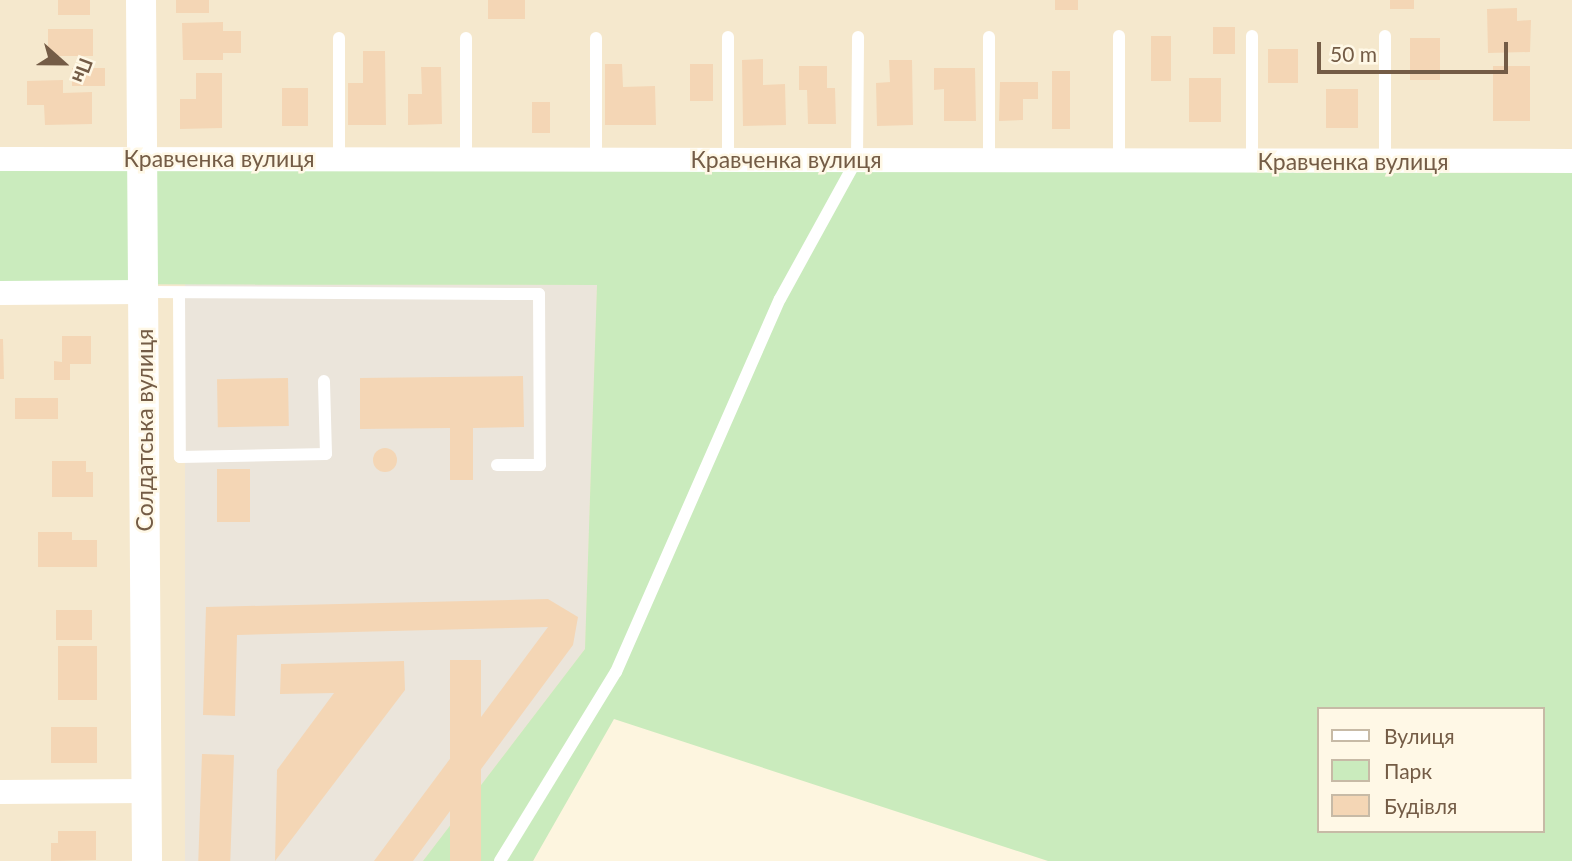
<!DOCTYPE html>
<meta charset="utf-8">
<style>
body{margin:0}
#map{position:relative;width:1572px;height:861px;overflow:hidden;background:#fdf5df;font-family:Lato,sans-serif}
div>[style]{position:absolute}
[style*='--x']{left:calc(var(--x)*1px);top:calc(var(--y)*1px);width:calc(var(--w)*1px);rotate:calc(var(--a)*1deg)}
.residential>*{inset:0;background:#f5e8cd}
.industrial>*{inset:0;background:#ebe5db}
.green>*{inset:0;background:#caebbd}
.building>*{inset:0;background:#f4d6b5;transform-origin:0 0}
.round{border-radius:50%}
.service>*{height:12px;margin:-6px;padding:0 6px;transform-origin:6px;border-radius:6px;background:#fff}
.minor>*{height:24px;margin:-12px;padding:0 12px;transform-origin:12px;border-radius:12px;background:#fff}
.tertiary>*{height:30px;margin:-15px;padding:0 15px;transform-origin:15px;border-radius:15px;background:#fff}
span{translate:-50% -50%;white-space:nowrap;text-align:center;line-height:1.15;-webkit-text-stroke:5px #fff8e6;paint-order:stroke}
.street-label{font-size:23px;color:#745c46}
.legend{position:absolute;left:1317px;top:707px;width:228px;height:126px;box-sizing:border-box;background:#fff8e6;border:2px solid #c7baa6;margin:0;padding:9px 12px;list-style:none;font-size:21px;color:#745c46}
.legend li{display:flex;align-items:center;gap:14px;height:35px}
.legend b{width:35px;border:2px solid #c7baa6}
.north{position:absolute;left:28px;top:28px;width:70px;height:70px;-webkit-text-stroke:5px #fff8e6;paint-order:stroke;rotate:111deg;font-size:19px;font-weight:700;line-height:28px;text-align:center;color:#745c46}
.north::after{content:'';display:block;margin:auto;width:24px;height:32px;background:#745c46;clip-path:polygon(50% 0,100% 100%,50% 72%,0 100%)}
.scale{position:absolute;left:1317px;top:42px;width:191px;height:32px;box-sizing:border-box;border:4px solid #745c46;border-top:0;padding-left:9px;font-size:21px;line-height:24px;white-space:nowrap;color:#745c46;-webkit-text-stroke:5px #fff8e6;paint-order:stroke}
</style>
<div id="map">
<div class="residential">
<div style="clip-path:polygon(0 0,1572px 0,1572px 173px,863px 168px,533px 861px,0 861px)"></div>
</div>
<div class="industrial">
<div style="clip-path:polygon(185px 284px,597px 285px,585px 649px,423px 861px,185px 861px)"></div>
</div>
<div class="green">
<div style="clip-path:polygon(evenodd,0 169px,1572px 173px,1572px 861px,1048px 861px,614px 719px,533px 861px,423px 861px,585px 649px,597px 285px,0 284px,0 169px,1318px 709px,1542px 709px,1542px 831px,1318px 831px,1318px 709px)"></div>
</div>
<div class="building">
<div style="left:58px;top:0;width:32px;height:15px"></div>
<div style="left:176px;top:0;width:33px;height:13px"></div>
<div style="left:488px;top:0;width:37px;height:19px"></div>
<div style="left:1055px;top:0;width:23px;height:10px"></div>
<div style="left:1390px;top:0;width:24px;height:9px"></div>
<div style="clip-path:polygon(1517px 8px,1517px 21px,1531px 20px,1530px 52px,1488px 53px,1487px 9px)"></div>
<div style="clip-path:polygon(223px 22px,223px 31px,241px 31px,241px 53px,223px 53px,223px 60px,183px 60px,182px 23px)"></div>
<div style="left:1213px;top:27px;width:22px;height:27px"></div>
<div style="left:93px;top:29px;width:27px;height:45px;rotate:90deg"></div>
<div style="left:1151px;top:36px;width:20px;height:45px"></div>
<div style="left:1440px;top:38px;width:42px;height:30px;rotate:90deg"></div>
<div style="left:1268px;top:49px;width:30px;height:34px"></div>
<div style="clip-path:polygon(363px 51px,385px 51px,386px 125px,348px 125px,348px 83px,363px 83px)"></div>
<div style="clip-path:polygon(763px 59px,763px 85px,785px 84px,786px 125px,743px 126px,742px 60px)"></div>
<div style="clip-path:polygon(889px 60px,912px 60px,913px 125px,877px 126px,876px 83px,890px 82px)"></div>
<div style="clip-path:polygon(605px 64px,622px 64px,623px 87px,655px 86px,656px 125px,605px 125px)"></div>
<div style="left:713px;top:64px;width:37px;height:23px;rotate:90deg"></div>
<div style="clip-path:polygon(799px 66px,827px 66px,827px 88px,835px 88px,836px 124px,808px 124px,807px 90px,799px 90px)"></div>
<div style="left:1493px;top:66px;width:37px;height:55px"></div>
<div style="clip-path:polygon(421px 67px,441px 67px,442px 124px,408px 125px,408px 94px,422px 94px)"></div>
<div style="left:72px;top:68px;width:33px;height:18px"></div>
<div style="clip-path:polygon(934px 68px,975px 68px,976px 121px,944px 121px,944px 89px,934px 90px)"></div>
<div style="left:1052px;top:71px;width:18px;height:58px"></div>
<div style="clip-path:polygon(196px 73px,222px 73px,222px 128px,180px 129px,180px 99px,196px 99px)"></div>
<div style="left:1189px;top:78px;width:32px;height:44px"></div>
<div style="clip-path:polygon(63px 80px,63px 93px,92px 92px,92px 124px,45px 125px,44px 105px,27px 105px,27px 81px)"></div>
<div style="clip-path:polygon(1000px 82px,1038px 82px,1038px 99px,1023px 99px,1023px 120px,999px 121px)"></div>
<div style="left:282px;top:88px;width:26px;height:38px"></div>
<div style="left:1326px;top:89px;width:32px;height:39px"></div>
<div style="left:532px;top:102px;width:18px;height:31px"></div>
<div style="clip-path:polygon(62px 336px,91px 336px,91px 364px,70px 364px,70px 380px,54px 380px,54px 361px,62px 362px)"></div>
<div style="clip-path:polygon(0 339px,3px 339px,4px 379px,0 379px)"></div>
<div style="clip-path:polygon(523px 376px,524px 427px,473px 428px,473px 480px,450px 480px,450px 428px,360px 429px,360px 378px)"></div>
<div style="left:288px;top:378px;width:48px;height:71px;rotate:89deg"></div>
<div style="left:15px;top:398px;width:43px;height:21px"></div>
<div class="round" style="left:373px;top:448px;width:24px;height:24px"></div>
<div style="clip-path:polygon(52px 461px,86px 461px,86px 472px,93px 472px,93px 497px,52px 497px)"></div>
<div style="left:217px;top:469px;width:33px;height:53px"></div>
<div style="clip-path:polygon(38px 532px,72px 532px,72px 540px,97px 540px,97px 567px,38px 567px)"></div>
<div style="clip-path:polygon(548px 599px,578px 617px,573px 645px,413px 861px,374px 861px,548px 627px,237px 635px,235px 716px,203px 715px,206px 607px)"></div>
<div style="left:56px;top:610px;width:36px;height:30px"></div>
<div style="left:97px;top:646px;width:54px;height:39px;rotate:90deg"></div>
<div style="left:450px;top:660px;width:31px;height:251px"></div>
<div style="clip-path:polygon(404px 661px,405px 690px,275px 861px,277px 770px,334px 693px,280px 694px,281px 664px)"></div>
<div style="left:51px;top:727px;width:46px;height:36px"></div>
<div style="left:202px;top:754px;width:32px;height:107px;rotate:2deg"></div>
<div style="clip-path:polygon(58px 831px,96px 831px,96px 860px,51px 861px,51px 843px,58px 843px)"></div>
</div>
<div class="service">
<div style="--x:1119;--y:36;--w:124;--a:90"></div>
<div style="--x:1385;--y:36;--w:125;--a:90"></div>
<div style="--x:596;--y:38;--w:120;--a:90"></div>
<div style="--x:339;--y:158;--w:120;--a:-90"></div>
<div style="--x:466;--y:158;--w:120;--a:-90"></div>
<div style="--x:728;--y:159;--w:122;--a:-90"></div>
<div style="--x:989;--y:160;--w:123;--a:-90"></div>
<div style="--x:1252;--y:160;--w:124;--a:-90"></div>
<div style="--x:143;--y:292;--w:396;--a:0.3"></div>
<div style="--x:539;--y:294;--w:171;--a:89.7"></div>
<div style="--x:540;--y:465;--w:43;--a:180"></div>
<div style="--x:179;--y:293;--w:164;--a:89.7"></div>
<div style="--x:180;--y:457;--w:146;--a:-1.2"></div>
<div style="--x:326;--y:454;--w:73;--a:-91.6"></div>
<div style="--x:500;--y:861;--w:222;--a:-58.5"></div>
<div style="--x:616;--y:672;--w:407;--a:-66.3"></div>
<div style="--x:780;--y:299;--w:160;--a:-61.2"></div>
<div style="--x:857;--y:159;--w:122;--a:-89.5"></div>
</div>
<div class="minor">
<div style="--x:0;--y:159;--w:1572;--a:0.07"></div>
<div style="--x:0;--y:293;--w:143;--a:-0.4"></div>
<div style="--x:0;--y:792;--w:147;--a:-0.4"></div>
</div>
<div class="tertiary">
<div style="--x:141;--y:0;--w:861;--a:89.6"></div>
</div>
<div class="street-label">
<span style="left:219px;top:158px">Кравченка вулиця</span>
<span style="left:786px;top:159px">Кравченка вулиця</span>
<span style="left:1353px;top:161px">Кравченка вулиця</span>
<span style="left:144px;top:430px;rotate:-90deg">Солдатська вулиця</span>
</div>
<ul class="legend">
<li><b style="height:9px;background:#fff"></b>Вулиця</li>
<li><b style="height:19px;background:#caebbd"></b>Парк</li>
<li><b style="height:19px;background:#f4d6b5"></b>Будівля</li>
</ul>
<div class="north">Пн</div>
<div class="scale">50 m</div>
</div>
